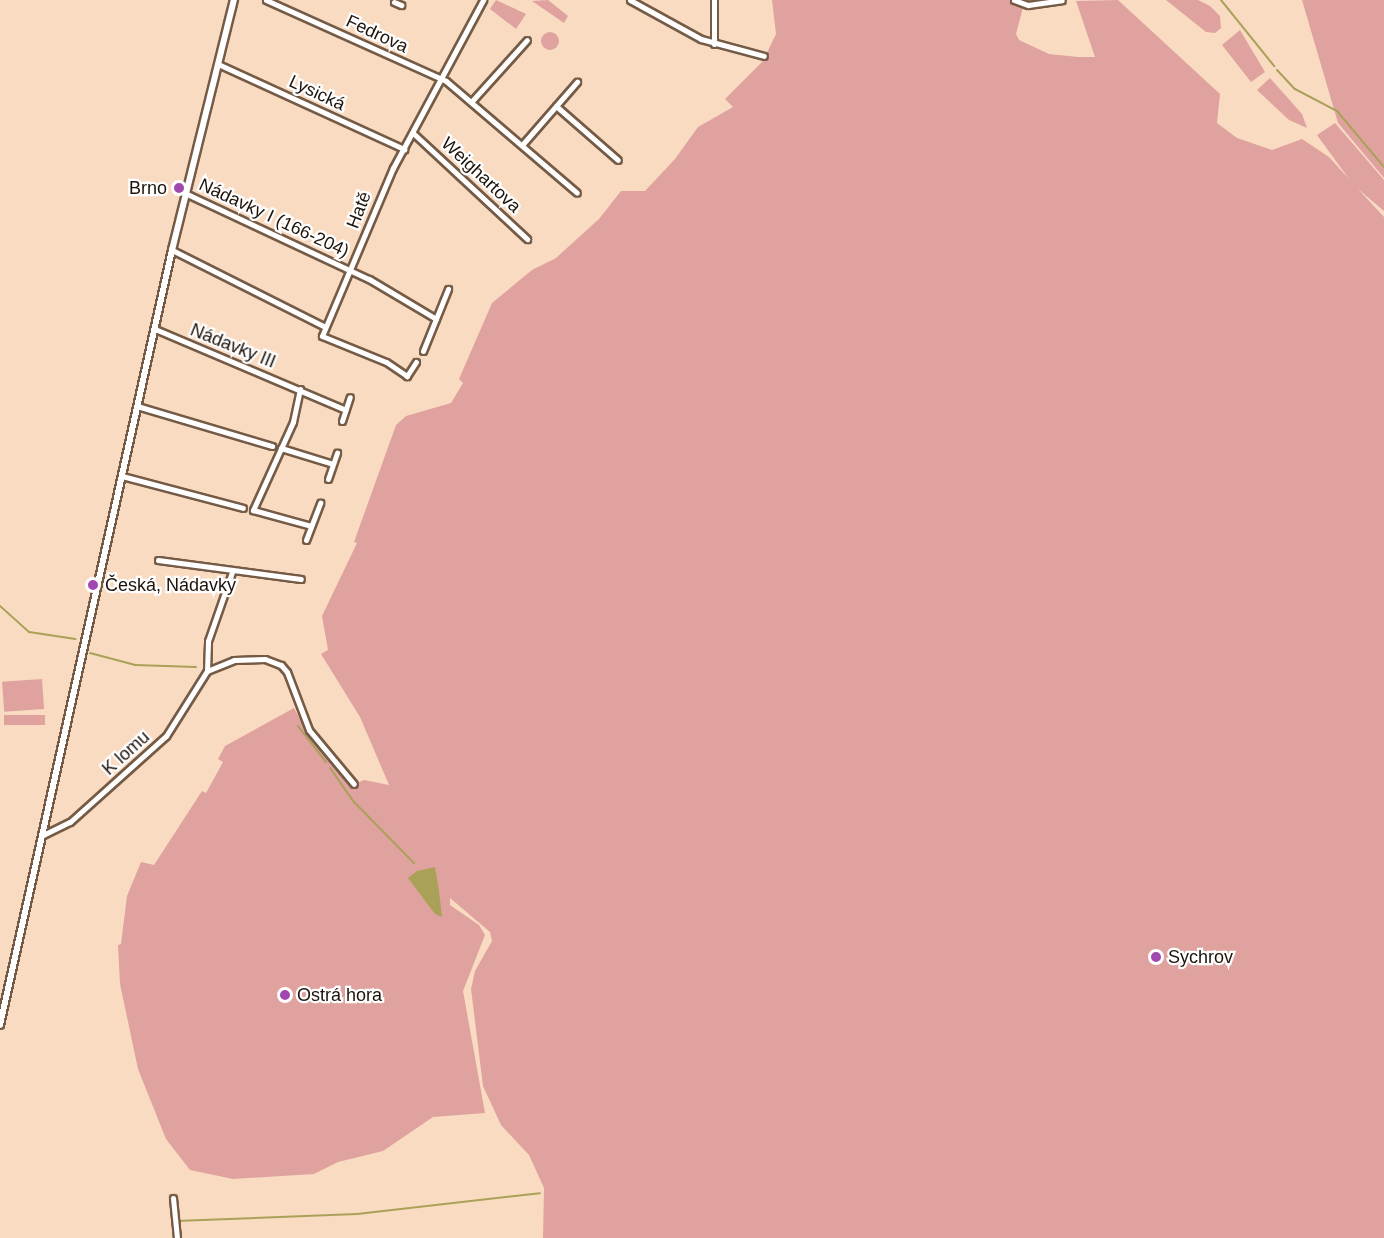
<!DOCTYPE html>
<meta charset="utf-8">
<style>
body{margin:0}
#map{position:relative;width:1384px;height:1238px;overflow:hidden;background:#f9dbc2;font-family:Arial,sans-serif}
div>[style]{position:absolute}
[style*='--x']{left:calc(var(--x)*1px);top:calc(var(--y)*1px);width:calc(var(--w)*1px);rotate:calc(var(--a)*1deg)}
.green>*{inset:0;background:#dfa29f;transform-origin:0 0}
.round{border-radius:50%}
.water>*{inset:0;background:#aaa159}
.stream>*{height:2px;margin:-1px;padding:0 1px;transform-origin:1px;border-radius:1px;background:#aaa159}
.roads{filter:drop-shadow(2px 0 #755b45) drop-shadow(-2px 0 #755b45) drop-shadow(0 2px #755b45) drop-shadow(0 -2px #755b45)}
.minor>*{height:5px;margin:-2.5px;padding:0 2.5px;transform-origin:2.5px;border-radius:2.5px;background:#fff}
.tertiary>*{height:6px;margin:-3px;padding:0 3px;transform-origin:3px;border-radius:3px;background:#fff}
.dots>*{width:16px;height:16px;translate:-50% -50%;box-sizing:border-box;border:3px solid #fff;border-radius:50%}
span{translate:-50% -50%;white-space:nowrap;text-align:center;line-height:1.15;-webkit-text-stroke:4.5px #fff;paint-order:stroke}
.street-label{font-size:18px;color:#1d130a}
.poi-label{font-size:18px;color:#1d130a}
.right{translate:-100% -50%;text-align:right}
.left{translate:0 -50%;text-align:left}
</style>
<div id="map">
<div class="green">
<div style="clip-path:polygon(496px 0,526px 14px,516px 29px,490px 9px)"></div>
<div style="clip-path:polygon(548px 0,568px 16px,564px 23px,532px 1px)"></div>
<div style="clip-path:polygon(772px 0,1025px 0,1016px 34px,1019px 40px,1049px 54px,1078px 57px,1095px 57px,1076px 1px,1118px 0,1220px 94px,1217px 123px,1237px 138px,1272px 150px,1302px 139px,1329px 157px,1349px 179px,1317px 135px,1335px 123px,1384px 180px,1384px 211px,1358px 189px,1384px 217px,1384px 1238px,543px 1238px,544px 1188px,529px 1155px,501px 1125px,483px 1086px,471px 989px,475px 971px,492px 941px,490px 932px,450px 898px,450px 905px,479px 925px,485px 935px,463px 991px,485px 1113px,433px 1117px,383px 1151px,338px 1162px,314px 1174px,233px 1179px,190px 1170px,166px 1139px,138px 1069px,120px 984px,118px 945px,121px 944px,127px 896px,141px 862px,154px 865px,202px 791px,206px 793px,223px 762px,218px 759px,225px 746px,294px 708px,308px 734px,350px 786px,364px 780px,389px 785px,360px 717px,321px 654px,328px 650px,322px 616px,357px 543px,354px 542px,396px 425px,406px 416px,451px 403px,463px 383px,459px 379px,492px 303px,532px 270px,556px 258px,599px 219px,621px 191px,645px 191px,675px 159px,698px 127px,733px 107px,725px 99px,763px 61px,776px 34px)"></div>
<div style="clip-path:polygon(1166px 0,1198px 0,1210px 6px,1220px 16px,1221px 28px,1215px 33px,1206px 32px)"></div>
<div style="clip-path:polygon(1302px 0,1384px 0,1384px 178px,1338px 123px)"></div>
<div style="clip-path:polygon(1240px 30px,1265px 72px,1251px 82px,1222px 45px)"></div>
<div class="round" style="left:541px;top:32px;width:18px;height:18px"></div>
<div style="clip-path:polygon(1270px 78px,1302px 114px,1307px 128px,1289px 120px,1257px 90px)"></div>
<div style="left:42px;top:679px;width:30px;height:40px;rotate:86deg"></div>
<div style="left:45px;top:715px;width:10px;height:41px;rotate:90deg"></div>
</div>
<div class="water">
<div style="clip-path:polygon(435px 867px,439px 891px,442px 917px,435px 914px,408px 878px,417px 871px)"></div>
</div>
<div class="stream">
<div style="--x:1221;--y:0;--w:85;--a:51.2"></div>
<div style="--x:1277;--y:70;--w:26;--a:47"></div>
<div style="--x:1295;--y:89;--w:47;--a:27.6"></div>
<div style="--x:1337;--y:111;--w:73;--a:50"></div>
<div style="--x:0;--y:606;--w:39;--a:42"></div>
<div style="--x:29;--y:632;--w:47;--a:8.7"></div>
<div style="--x:90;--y:653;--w:47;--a:14.9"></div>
<div style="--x:135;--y:665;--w:61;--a:1.9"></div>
<div style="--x:298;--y:726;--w:46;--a:52.1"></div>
<div style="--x:330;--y:768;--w:42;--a:54.8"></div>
<div style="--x:354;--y:802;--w:86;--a:45.5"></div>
<div style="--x:176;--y:1221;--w:181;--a:-2.2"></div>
<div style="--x:357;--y:1214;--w:184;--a:-6.5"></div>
</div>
<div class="roads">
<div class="minor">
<div style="--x:266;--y:0;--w:197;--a:24.2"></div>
<div style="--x:446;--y:81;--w:172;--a:40.5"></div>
<div style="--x:630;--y:0;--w:81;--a:28.8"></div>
<div style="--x:701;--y:39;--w:65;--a:15.1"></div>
<div style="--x:714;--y:0;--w:44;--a:90"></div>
<div style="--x:1014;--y:0;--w:15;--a:20"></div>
<div style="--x:1028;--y:5;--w:34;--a:-8"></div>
<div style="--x:394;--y:2;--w:8;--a:23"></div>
<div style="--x:218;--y:64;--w:205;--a:24.6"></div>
<div style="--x:472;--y:101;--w:82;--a:-48"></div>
<div style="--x:556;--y:106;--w:82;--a:41.1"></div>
<div style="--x:413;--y:133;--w:156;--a:42.9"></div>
<div style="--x:522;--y:145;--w:84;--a:-48.9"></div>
<div style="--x:185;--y:193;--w:203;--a:25.1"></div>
<div style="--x:369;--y:279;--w:78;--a:30.8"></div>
<div style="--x:172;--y:250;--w:171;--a:26.7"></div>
<div style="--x:155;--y:329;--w:207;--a:23"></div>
<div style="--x:423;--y:351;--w:67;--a:-68"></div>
<div style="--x:416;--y:362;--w:17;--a:123"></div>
<div style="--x:407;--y:376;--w:25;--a:-146"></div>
<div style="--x:386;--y:362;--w:69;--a:-157.9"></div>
<div style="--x:322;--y:336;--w:182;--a:-67.1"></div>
<div style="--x:393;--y:168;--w:191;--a:-61.8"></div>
<div style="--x:300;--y:389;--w:34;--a:102"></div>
<div style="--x:293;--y:422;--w:97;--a:114.4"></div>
<div style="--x:253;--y:510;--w:60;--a:15.4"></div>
<div style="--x:137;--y:406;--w:141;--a:16.5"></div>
<div style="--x:342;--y:421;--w:25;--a:-72"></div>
<div style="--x:281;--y:448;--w:54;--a:17.1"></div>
<div style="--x:122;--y:476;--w:125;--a:14.8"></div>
<div style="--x:328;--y:479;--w:28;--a:-71"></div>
<div style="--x:306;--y:540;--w:40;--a:-69"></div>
<div style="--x:158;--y:560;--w:144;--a:7.6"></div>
<div style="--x:207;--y:671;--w:29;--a:-22"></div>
<div style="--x:234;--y:660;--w:31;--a:-2"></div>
<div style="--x:265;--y:659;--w:17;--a:21"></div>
<div style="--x:281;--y:665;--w:9;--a:49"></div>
<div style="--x:287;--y:672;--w:62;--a:69.2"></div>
<div style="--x:309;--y:730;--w:70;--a:50.2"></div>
<div style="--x:43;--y:835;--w:30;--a:-26"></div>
<div style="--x:70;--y:822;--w:129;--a:-41.9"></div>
<div style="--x:166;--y:736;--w:77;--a:-57.8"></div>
<div style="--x:207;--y:671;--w:30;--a:-88"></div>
<div style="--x:208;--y:641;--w:73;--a:-70.8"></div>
<div style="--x:173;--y:1198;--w:40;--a:84.3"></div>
</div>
<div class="tertiary">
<div style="--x:0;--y:1025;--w:794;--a:-77.49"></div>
<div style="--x:172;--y:250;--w:258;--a:-76.1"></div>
</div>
</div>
<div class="dots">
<div style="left:179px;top:188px;background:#a246b0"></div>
<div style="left:93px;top:585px;background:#a246b0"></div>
<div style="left:1156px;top:957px;background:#a246b0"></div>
<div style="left:285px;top:995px;background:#a246b0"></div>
</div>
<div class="street-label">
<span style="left:377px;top:34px;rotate:25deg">Fedrova</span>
<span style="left:317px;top:93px;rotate:25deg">Lysická</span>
<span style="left:481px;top:175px;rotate:43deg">Weighartova</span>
<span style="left:359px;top:210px;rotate:-69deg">Hatě</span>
<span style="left:274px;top:218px;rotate:25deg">Nádavky I (166-204)</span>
<span style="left:233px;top:346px;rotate:22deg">Nádavky III</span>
<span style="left:126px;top:753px;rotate:-42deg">K lomu</span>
</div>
<div class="poi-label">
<span class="right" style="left:167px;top:188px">Brno</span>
<span class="left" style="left:105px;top:585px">Česká, Nádavky</span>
<span class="left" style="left:1168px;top:957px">Sychrov</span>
<span class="left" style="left:297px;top:995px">Ostrá hora</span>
</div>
</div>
